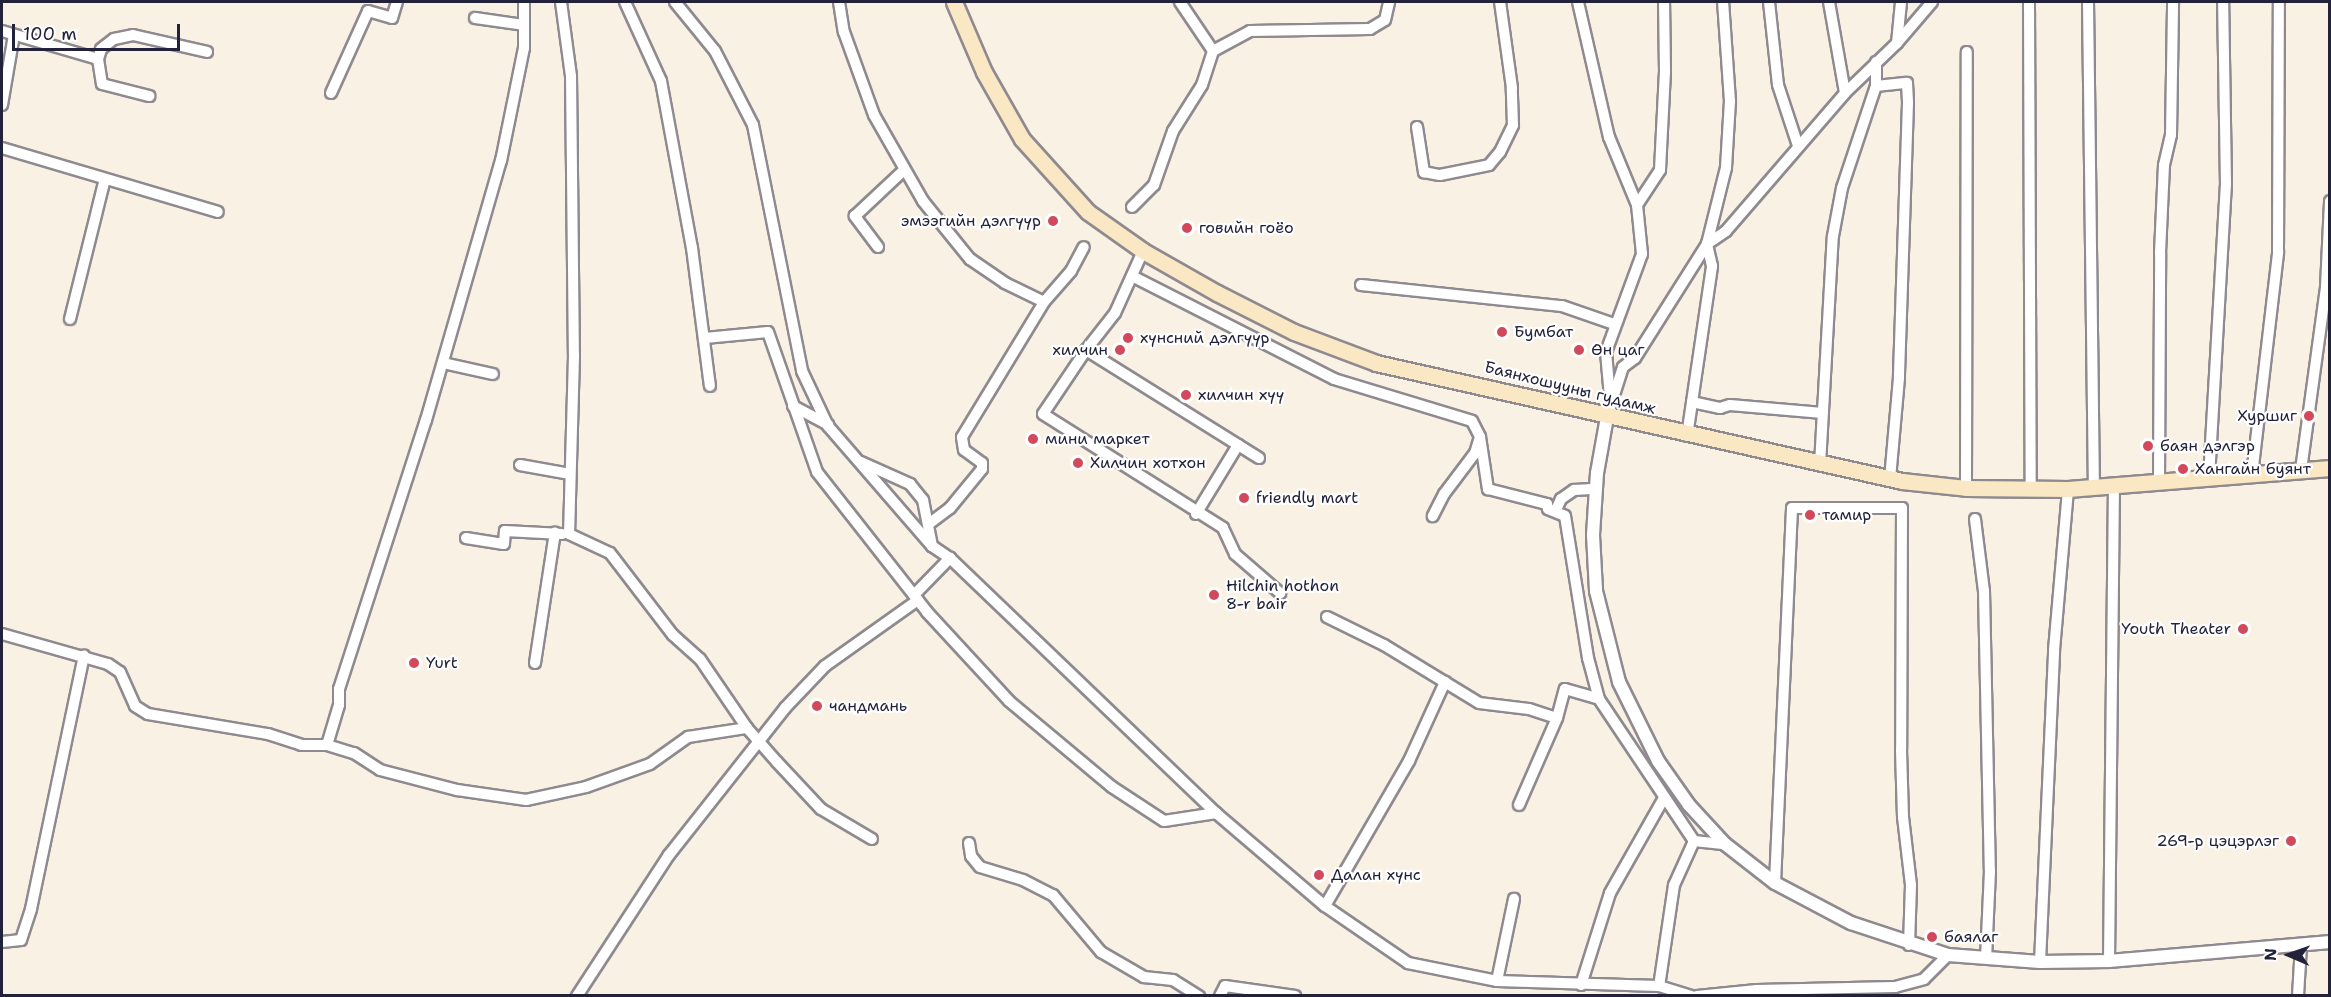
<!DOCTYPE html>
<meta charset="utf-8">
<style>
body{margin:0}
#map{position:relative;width:2331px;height:997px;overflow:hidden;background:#f9f1e3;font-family:"Shantell Sans",sans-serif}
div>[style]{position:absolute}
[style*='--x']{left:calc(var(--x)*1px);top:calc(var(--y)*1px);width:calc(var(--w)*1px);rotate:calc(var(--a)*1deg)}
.roads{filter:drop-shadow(2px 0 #8e8a8f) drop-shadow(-2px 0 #8e8a8f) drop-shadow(0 2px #8e8a8f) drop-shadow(0 -2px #8e8a8f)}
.minor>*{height:10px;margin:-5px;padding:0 5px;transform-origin:5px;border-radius:5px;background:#fff}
.tertiary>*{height:12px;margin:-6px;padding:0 6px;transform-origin:6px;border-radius:6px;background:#fff}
.secondary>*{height:15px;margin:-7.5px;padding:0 7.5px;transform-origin:7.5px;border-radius:7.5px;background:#fae7c3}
.dots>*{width:16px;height:16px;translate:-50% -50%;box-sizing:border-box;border:3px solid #fff;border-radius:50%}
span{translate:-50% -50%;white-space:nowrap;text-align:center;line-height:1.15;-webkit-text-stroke:4.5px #fff;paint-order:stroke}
.poi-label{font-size:16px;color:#22223b}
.right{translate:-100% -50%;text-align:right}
.left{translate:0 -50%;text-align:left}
.street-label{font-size:16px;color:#22223b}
.frame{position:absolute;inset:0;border:3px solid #22223b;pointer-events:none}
.north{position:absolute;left:2259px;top:925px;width:60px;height:60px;-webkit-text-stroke:4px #fff;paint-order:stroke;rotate:272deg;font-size:16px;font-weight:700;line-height:24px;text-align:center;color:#22223b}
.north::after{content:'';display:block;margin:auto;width:21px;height:27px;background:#22223b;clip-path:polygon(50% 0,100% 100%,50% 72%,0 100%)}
.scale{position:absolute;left:12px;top:24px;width:168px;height:27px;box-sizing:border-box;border:3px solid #22223b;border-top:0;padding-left:8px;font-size:18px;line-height:21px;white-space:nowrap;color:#22223b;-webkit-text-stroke:4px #fff;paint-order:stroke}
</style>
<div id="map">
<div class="roads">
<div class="minor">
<div style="--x:561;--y:2;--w:75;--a:82.3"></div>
<div style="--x:571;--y:76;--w:280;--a:89.4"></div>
<div style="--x:574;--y:356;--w:178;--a:91.6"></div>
<div style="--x:569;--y:534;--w:45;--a:24.9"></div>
<div style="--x:610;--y:553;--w:103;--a:52.5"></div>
<div style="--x:673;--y:635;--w:36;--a:42"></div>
<div style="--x:700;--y:659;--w:83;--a:55.7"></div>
<div style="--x:747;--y:728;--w:45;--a:48.6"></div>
<div style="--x:777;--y:762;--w:64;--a:46.9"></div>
<div style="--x:821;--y:809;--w:59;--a:30.5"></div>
<div style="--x:625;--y:2;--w:87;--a:65.5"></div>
<div style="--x:661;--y:81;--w:170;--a:79.5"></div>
<div style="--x:692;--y:248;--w:139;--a:82.6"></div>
<div style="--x:675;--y:2;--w:63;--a:50.8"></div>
<div style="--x:715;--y:51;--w:83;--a:62.8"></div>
<div style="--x:753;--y:125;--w:251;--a:78.7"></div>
<div style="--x:802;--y:371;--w:61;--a:64.7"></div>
<div style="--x:828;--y:426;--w:159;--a:49.1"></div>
<div style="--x:932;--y:546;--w:22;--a:34"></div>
<div style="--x:950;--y:558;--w:368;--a:43.8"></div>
<div style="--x:1216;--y:813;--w:143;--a:40.5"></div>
<div style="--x:1325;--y:906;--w:101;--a:34.5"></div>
<div style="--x:1408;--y:963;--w:91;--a:11.4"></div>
<div style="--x:1497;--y:981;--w:162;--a:1.8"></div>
<div style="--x:1659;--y:986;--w:34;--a:17"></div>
<div style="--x:839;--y:2;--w:30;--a:81"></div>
<div style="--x:844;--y:32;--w:88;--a:70.1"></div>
<div style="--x:874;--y:115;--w:99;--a:60.3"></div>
<div style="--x:923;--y:201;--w:75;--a:51"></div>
<div style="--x:970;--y:259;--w:42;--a:34.4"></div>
<div style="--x:1005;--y:283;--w:43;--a:26"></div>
<div style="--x:1180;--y:2;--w:59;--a:56"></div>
<div style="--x:1578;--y:2;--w:139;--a:77.1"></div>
<div style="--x:1609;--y:137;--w:74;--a:67.6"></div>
<div style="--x:1769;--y:2;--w:83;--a:83.8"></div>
<div style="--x:1778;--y:85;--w:64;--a:71.8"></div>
<div style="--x:1829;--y:2;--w:92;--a:80"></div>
<div style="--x:2029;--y:2;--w:488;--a:89.8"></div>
<div style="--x:2088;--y:2;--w:486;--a:89.3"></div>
<div style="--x:475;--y:18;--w:49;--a:8.1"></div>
<div style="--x:2;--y:31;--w:100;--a:16.3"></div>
<div style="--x:98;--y:59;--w:10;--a:-73"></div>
<div style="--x:101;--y:49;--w:16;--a:-38"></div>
<div style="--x:114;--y:39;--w:19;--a:-12"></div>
<div style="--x:133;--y:35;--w:76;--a:12.9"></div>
<div style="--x:1897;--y:43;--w:41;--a:-84.4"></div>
<div style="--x:98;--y:59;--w:25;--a:81"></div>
<div style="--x:102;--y:84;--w:49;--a:14.3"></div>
<div style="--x:1876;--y:86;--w:31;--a:-6"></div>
<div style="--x:1907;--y:83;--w:20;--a:87"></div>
<div style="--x:1908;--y:103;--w:275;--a:91.9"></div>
<div style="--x:1899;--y:378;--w:101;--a:95.1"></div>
<div style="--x:331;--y:93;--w:90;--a:-65.7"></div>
<div style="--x:368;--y:11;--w:25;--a:16"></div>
<div style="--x:392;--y:18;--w:17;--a:-73"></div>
<div style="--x:2;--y:105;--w:71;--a:-80.3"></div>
<div style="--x:1417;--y:127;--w:46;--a:81.2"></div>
<div style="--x:1424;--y:172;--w:16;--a:11"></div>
<div style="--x:1440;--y:175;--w:50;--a:-11.5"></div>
<div style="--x:1489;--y:165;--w:17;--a:-50"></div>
<div style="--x:1500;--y:152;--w:30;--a:-64"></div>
<div style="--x:1513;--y:125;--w:37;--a:-92"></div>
<div style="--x:1512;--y:88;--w:87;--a:-97.9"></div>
<div style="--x:2;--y:148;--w:225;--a:16.5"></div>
<div style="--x:1132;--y:207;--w:31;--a:-45"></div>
<div style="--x:1154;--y:185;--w:57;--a:-70.6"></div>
<div style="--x:1173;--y:131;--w:54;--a:-57.8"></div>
<div style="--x:1202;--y:85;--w:36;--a:-72"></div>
<div style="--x:1213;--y:51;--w:42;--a:-28.4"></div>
<div style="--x:1250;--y:31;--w:120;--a:-1"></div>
<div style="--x:1370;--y:29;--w:17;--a:-31"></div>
<div style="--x:1385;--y:20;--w:18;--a:-77"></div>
<div style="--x:878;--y:247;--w:39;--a:-127"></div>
<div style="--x:855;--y:216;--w:66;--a:-43.2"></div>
<div style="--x:1143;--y:251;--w:68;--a:114.3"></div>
<div style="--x:1115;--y:313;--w:47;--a:128.1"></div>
<div style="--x:1086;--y:350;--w:204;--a:32"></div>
<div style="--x:1132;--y:276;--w:227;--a:27"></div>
<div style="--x:1334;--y:379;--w:144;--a:16.9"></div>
<div style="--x:1472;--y:421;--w:18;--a:63"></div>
<div style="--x:1480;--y:437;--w:17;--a:107"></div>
<div style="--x:1475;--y:453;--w:51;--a:127.1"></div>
<div style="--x:1444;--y:494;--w:25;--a:117"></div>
<div style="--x:1361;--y:285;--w:202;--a:6"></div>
<div style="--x:1562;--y:306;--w:55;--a:19.1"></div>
<div style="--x:70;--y:319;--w:144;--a:-76"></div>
<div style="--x:705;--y:338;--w:63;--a:-5.4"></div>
<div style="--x:768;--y:332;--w:148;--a:70.7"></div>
<div style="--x:817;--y:472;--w:178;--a:51.8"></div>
<div style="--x:927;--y:612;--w:121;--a:47.3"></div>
<div style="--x:1009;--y:701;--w:134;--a:39.9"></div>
<div style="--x:1112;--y:787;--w:62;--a:33.2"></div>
<div style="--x:1164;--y:821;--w:53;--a:-8.7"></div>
<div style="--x:1086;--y:350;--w:77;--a:123.9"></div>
<div style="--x:1043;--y:414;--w:213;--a:32.3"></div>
<div style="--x:1223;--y:528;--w:29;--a:65"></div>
<div style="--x:1235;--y:554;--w:60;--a:40.9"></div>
<div style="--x:443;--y:363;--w:51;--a:12.4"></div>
<div style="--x:1610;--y:397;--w:45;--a:-95.1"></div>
<div style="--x:1606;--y:352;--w:104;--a:-69.8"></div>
<div style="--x:1642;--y:254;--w:49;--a:-95.8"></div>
<div style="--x:1637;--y:205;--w:42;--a:-56.7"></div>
<div style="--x:1660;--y:170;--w:99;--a:-87.1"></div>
<div style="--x:1665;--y:71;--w:69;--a:-90.8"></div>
<div style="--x:1692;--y:402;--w:29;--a:12"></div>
<div style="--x:1720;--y:408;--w:10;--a:-17"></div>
<div style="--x:1730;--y:405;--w:93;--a:4.9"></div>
<div style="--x:793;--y:406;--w:40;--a:28"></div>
<div style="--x:1607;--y:417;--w:52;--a:-72.3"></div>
<div style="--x:1623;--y:367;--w:15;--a:-37"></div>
<div style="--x:1635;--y:358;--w:135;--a:-57.7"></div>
<div style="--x:1707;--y:244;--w:23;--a:-34"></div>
<div style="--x:1726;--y:231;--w:182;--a:-49.2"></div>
<div style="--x:1845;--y:93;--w:72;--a:-43.9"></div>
<div style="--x:1897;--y:43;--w:54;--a:-49.5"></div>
<div style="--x:1687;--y:436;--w:172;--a:-81.6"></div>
<div style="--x:1712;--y:266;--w:23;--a:-103"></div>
<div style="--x:1707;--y:244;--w:78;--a:-76"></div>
<div style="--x:1726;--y:168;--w:67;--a:-86.6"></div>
<div style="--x:1730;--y:101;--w:99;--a:-94"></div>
<div style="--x:1480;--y:437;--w:53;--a:81.3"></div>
<div style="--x:1488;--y:489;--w:61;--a:14.3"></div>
<div style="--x:1547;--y:504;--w:5;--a:79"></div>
<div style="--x:1548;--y:509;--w:18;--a:22"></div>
<div style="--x:1565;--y:516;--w:144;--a:80.8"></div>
<div style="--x:1588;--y:658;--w:42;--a:75"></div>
<div style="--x:1599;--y:699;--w:171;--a:56.2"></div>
<div style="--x:1694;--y:841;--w:48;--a:114.4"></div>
<div style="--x:1674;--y:885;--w:102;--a:98.4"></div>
<div style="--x:861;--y:462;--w:54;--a:24.2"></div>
<div style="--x:910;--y:484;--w:21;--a:51"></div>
<div style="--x:923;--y:500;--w:47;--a:78.9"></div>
<div style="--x:520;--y:465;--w:51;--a:10.2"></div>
<div style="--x:1820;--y:465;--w:229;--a:-86.8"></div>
<div style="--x:1833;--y:236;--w:49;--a:-79.4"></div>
<div style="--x:1842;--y:188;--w:108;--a:-71.6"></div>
<div style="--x:1876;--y:86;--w:24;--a:-90"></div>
<div style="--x:2301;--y:470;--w:185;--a:-82.2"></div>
<div style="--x:2326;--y:287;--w:86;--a:-87.3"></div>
<div style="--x:2252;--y:475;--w:225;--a:-83.3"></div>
<div style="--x:2278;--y:252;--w:250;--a:-89.8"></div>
<div style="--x:2209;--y:478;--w:293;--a:-86.7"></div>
<div style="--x:2226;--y:185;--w:183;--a:-90.9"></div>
<div style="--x:2159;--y:481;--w:228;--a:-89.7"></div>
<div style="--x:2160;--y:253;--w:88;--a:-87.4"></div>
<div style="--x:2164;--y:165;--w:31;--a:-77"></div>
<div style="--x:2171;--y:135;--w:133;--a:-89.1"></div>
<div style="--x:1966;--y:488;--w:436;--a:-89.9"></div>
<div style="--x:1556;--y:510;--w:12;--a:-66"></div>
<div style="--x:1561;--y:499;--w:16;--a:-35"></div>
<div style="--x:1574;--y:490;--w:22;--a:-3"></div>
<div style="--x:1196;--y:514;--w:81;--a:-58.7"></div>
<div style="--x:1975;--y:519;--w:73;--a:82.9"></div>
<div style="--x:1984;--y:591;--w:280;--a:88.8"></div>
<div style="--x:1990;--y:871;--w:87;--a:92.6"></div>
<div style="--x:930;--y:523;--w:25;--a:-37"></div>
<div style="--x:950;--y:508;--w:50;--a:-50.6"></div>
<div style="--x:982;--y:469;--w:6;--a:-90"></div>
<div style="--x:982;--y:463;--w:22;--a:-144"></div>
<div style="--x:964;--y:450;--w:13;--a:-99"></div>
<div style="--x:962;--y:437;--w:158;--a:-58.7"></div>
<div style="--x:1044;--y:302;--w:41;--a:-48.9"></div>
<div style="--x:1071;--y:271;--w:27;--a:-62"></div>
<div style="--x:466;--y:538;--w:38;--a:9"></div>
<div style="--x:504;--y:544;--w:13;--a:-86"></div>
<div style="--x:505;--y:531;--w:57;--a:3"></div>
<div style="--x:914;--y:595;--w:52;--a:-45.8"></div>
<div style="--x:1327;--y:617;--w:64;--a:26.2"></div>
<div style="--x:1384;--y:645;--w:111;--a:31.4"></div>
<div style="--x:1479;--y:703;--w:50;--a:6.8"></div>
<div style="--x:1529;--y:709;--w:29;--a:18"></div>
<div style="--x:1557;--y:718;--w:30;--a:-75"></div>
<div style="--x:1565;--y:689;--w:35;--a:16"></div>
<div style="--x:2;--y:634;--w:110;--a:15.8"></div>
<div style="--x:108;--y:664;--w:14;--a:34"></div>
<div style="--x:120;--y:672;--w:37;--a:66"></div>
<div style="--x:135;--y:706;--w:15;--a:32"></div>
<div style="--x:148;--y:714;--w:122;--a:9.5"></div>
<div style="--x:268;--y:734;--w:35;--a:18"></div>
<div style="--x:301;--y:745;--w:26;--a:0"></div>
<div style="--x:327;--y:745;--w:42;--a:-73.3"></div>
<div style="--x:339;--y:705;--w:16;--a:-90"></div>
<div style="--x:339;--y:689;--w:283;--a:-72.1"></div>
<div style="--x:426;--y:420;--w:270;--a:-73.9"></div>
<div style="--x:501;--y:161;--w:115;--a:-78.5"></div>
<div style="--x:524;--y:48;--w:46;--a:-90"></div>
<div style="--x:535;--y:663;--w:132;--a:-81.3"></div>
<div style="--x:327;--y:745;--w:28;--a:17"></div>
<div style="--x:354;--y:753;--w:31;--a:33"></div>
<div style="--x:380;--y:770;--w:80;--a:14.6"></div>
<div style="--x:457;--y:790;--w:70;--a:8.2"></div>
<div style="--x:526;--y:800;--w:61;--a:-12.2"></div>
<div style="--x:586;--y:787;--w:68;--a:-19.8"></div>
<div style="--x:650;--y:764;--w:47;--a:-35.4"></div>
<div style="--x:688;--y:737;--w:60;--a:-8.7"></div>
<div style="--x:1519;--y:805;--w:95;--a:-66.4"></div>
<div style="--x:1694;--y:841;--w:31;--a:6"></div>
<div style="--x:969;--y:843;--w:13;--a:81"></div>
<div style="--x:971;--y:856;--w:14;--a:51"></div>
<div style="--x:980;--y:867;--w:45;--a:16.8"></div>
<div style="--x:1023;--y:880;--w:34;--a:27"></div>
<div style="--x:1053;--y:895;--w:75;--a:49.9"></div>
<div style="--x:1101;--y:952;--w:50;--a:30.2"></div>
<div style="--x:1144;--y:977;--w:29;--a:6"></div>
<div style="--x:1173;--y:980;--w:31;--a:32"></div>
<div style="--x:1775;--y:883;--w:375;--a:-87.4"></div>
<div style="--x:1792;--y:508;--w:110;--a:0"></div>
<div style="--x:1902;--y:508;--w:242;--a:90.2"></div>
<div style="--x:1901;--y:750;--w:67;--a:88.3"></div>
<div style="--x:1903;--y:817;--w:68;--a:83.3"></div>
<div style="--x:1911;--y:885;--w:60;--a:91.9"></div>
<div style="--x:1325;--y:906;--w:168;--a:-59.9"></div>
<div style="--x:1409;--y:761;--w:87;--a:-65.5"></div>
<div style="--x:2;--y:942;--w:19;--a:-6"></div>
<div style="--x:21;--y:940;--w:33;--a:-72"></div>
<div style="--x:31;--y:909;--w:259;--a:-78.2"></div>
<div style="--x:2109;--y:961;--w:475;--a:-89.4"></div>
<div style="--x:2040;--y:962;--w:312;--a:-87.4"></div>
<div style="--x:2054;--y:650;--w:162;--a:-85"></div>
<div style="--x:1497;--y:981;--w:84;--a:-78.3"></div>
<div style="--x:1581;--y:985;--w:96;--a:-72.5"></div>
<div style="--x:1610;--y:893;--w:109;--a:-60.4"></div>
<div style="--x:577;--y:996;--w:168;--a:-56.9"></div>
<div style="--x:669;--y:855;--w:187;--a:-51.7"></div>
<div style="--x:785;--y:708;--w:58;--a:-46.4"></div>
<div style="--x:825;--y:666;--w:114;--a:-35.4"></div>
<div style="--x:1220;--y:996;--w:11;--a:-63"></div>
<div style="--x:1225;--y:986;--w:71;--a:8.1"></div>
<div style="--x:1697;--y:996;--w:60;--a:-5.7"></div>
<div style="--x:1757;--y:990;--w:138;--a:-1.2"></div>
<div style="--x:1895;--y:987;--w:30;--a:-15"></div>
<div style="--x:1924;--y:979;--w:34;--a:-45"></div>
<div style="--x:2298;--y:996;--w:51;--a:-86.6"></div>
</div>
<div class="tertiary">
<div style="--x:1607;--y:417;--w:57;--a:100.1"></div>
<div style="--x:1597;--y:473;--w:62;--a:93.7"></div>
<div style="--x:1593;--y:535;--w:56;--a:86.9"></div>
<div style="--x:1596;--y:591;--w:94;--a:75.8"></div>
<div style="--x:1619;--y:682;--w:88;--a:63.7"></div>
<div style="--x:1658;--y:761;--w:54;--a:54.8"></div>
<div style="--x:1689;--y:805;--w:53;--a:47.3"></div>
<div style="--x:1725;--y:844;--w:63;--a:38"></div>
<div style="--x:1775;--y:883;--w:86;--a:27.8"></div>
<div style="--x:1851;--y:923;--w:102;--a:18.3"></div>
<div style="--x:1948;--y:955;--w:92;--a:4.4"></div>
<div style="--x:2040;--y:962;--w:69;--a:-0.8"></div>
<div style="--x:2109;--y:961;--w:222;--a:-4.9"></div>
</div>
<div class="secondary">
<div style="--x:954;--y:2;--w:76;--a:66.8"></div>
<div style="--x:984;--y:72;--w:77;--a:60.4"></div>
<div style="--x:1022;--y:139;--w:98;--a:47.9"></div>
<div style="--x:1088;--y:212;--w:67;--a:35.3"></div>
<div style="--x:1143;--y:251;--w:85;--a:29.6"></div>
<div style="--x:1217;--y:293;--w:86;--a:26.9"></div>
<div style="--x:1294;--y:332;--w:88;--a:20.7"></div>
<div style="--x:1376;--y:363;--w:539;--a:12.64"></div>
<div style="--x:1902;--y:481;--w:64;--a:6.2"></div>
<div style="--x:1966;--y:488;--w:102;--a:0.6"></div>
<div style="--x:2068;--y:489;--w:263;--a:-4.6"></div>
</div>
</div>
<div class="dots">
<div style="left:1053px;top:221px;background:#d1495b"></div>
<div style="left:1187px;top:228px;background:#d1495b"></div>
<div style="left:1502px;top:332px;background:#d1495b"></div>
<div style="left:1128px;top:338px;background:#d1495b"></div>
<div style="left:1120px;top:350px;background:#d1495b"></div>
<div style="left:1579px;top:350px;background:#d1495b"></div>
<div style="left:1186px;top:395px;background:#d1495b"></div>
<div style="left:2309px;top:416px;background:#d1495b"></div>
<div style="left:1033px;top:439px;background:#d1495b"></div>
<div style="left:2148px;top:446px;background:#d1495b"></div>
<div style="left:1078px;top:463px;background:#d1495b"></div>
<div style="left:2183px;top:469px;background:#d1495b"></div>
<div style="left:1244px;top:498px;background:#d1495b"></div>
<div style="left:1810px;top:515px;background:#d1495b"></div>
<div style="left:1214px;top:595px;background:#d1495b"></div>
<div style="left:2243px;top:629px;background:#d1495b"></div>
<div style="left:414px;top:663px;background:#d1495b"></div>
<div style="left:817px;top:706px;background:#d1495b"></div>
<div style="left:2291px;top:841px;background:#d1495b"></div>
<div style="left:1319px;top:875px;background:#d1495b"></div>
<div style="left:1932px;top:937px;background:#d1495b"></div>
</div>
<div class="poi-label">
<span class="right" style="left:1041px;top:221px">эмээгийн дэлгүүр</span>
<span class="left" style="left:1199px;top:228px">говийн гоёо</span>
<span class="left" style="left:1514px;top:332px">Бумбат</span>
<span class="left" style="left:1140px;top:338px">хүнсний дэлгүүр</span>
<span class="right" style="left:1108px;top:350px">хилчин</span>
<span class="left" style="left:1591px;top:350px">Өн цаг</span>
<span class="left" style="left:1198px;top:395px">хилчин хүү</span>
<span class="right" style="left:2297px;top:416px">Хуршиг</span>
<span class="left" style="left:1045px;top:439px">мини маркет</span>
<span class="left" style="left:2160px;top:446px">баян дэлгэр</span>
<span class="left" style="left:1090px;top:463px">Хилчин хотхон</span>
<span class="left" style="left:2195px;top:469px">Хангайн буянт</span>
<span class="left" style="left:1256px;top:498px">friendly mart</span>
<span class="left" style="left:1822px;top:515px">тамир</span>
<span class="left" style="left:1226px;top:595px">Hilchin hothon<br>8-r bair</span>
<span class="right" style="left:2231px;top:629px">Youth Theater</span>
<span class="left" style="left:426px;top:663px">Yurt</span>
<span class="left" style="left:829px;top:706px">чандмань</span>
<span class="right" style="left:2279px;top:841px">269-р цэцэрлэг</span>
<span class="left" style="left:1331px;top:875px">Далан хүнс</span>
<span class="left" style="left:1944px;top:937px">баялаг</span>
</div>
<div class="street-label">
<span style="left:1570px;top:388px;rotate:14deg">Баянхошууны гудамж</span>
</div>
<div class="frame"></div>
<div class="north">N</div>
<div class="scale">100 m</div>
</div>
